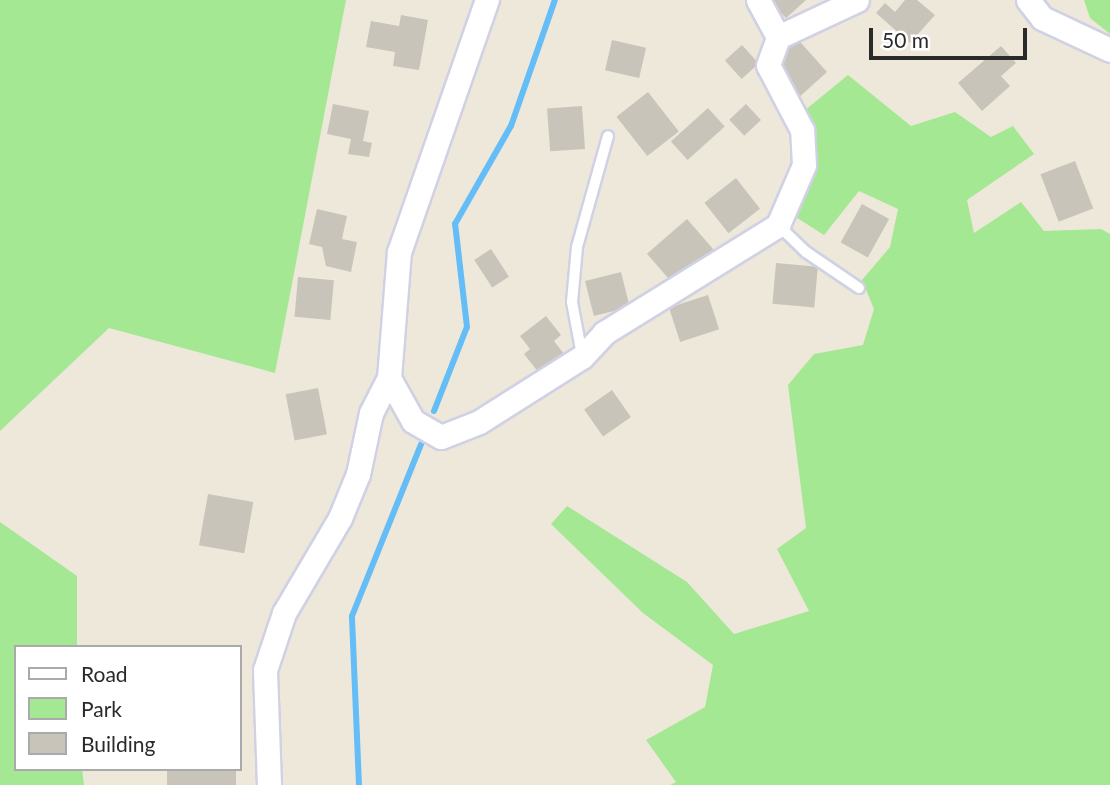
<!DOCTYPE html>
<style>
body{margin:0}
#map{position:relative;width:1110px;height:785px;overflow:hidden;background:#ede8da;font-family:Lato,sans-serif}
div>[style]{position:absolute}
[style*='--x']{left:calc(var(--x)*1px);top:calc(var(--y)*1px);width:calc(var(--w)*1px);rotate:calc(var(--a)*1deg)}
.green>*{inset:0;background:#a4e893}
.stream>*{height:6px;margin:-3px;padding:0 3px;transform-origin:3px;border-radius:3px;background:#65bdf7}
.building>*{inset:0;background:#c8c4ba;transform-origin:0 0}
.roads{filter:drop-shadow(2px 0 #d0d1e4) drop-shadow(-2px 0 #d0d1e4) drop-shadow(0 2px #d0d1e4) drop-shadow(0 -2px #d0d1e4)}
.lane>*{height:10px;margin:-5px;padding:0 5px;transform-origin:5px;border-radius:5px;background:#fff}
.street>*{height:23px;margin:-11.5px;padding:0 11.5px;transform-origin:11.5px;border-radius:11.5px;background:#fff}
span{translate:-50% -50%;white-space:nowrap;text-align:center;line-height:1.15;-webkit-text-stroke:6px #fff;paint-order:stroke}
.legend{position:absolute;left:14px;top:645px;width:228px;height:126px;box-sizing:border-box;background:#fff;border:2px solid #aaa;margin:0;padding:9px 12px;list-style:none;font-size:21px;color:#2a2a2a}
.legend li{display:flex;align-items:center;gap:14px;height:35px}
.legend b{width:35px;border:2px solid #aaa}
.scale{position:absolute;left:869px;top:28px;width:158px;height:32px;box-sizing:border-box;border:4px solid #2a2a2a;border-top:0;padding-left:9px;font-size:21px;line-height:24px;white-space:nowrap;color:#2a2a2a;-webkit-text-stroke:5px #fff;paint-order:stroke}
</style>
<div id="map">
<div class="green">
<div style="clip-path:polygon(0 0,346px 0,275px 373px,109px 328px,0 431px)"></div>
<div style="clip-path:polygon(1084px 0,1110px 0,1110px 34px,1090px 18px)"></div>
<div style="clip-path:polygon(848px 75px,911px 126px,955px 112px,991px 137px,1013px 126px,1034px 154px,967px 200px,974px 233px,1021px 202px,1044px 231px,1101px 229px,1110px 234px,1110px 785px,670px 785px,676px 782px,646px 740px,705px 707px,713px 665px,643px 613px,551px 524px,567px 506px,687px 582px,734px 634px,809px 611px,777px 549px,806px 528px,788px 385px,814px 354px,863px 345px,874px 309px,862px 280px,890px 247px,898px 209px,859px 191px,824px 235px,791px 214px,815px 169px,804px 111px)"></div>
<div style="clip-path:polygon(0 522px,77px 576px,77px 647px,16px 647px,16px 769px,82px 769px,84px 785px,0 785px)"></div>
</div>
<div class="stream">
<div style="--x:434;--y:411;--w:90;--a:-68.6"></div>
<div style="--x:467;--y:327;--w:104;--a:-96.6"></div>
<div style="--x:455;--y:224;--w:113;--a:-60.3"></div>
<div style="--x:511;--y:126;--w:133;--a:-70.8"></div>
<div style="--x:359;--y:785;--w:169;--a:-92.4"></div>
<div style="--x:352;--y:616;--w:185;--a:-68.1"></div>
</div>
<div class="building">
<div style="clip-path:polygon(769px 0,806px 0,786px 18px)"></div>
<div style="clip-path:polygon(905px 0,917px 0,935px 15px,910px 43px,876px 13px,885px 3px,895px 12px)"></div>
<div style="clip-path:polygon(401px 15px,428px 20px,419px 70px,393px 66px,395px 52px,366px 47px,371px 21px,399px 26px)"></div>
<div style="clip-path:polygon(793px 34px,827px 72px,797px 99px,780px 80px,788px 73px,775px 59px)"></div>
<div style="left:612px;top:40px;width:35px;height:31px;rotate:13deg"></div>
<div style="left:742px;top:45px;width:25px;height:23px;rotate:48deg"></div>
<div style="clip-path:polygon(1001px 46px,1016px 63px,1001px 76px,1010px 86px,982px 111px,958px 83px)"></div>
<div style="left:648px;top:92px;width:50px;height:40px;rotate:52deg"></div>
<div style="clip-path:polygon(333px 104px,369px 111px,363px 141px,372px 143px,369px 157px,348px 154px,351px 139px,327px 134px)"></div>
<div style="left:746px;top:104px;width:22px;height:23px;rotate:47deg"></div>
<div style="left:582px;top:106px;width:43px;height:35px;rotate:86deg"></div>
<div style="left:708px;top:108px;width:25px;height:50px;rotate:48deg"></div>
<div style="left:1075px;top:161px;width:51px;height:37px;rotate:69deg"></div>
<div style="left:736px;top:178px;width:39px;height:40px;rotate:52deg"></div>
<div style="left:862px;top:204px;width:31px;height:44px;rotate:29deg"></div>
<div style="clip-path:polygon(317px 209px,347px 216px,342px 239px,357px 242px,351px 272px,326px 266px,322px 247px,309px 244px)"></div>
<div style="left:687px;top:219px;width:40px;height:53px;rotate:49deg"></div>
<div style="left:491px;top:249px;width:33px;height:20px;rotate:57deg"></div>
<div style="left:776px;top:263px;width:42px;height:41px;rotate:5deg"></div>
<div style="left:621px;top:272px;width:36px;height:37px;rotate:76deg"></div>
<div style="left:298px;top:277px;width:36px;height:40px;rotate:5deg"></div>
<div style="left:708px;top:295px;width:36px;height:41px;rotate:72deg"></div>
<div style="clip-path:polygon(546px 316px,561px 335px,554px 341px,564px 354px,539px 373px,524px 354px,530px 349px,520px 336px)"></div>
<div style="left:318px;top:388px;width:47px;height:33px;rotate:79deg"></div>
<div style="left:612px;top:390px;width:33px;height:34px;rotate:55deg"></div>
<div style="left:208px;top:494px;width:46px;height:52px;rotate:10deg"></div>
<div style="left:167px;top:769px;width:69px;height:17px"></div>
</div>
<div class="roads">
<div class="lane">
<div style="--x:778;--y:225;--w:39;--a:44"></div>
<div style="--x:806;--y:252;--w:64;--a:34.2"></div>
<div style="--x:582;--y:355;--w:54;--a:-100.7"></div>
<div style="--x:572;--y:302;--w:55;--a:-84.8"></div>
<div style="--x:577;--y:247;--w:115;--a:-74.4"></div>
</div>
<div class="street">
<div style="--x:1028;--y:0;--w:23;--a:52"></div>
<div style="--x:1042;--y:18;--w:75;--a:25.2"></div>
<div style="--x:778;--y:37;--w:87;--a:-25.1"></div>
<div style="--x:389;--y:378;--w:49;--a:60.8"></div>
<div style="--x:413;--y:421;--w:32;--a:30"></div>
<div style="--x:441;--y:437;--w:41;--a:-21.5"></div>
<div style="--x:479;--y:422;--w:122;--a:-32.3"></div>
<div style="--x:582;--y:357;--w:33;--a:-47"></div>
<div style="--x:604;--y:333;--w:205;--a:-31.8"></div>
<div style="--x:778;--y:225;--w:65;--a:-66.6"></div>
<div style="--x:804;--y:165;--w:35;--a:-93"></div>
<div style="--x:802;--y:130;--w:73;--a:-117.6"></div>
<div style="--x:768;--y:65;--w:30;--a:-70"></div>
<div style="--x:778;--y:37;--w:42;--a:-118.4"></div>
<div style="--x:269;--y:785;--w:115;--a:-92"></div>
<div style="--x:265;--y:670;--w:60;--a:-71.6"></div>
<div style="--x:284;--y:613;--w:110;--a:-59.5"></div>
<div style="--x:340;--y:518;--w:48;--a:-67.8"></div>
<div style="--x:358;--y:474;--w:62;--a:-78"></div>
<div style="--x:371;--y:413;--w:39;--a:-63"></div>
<div style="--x:389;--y:378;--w:126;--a:-85.5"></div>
<div style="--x:399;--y:252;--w:267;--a:-70.8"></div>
</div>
</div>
<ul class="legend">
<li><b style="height:9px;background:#fff"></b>Road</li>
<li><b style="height:19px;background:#a4e893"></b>Park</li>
<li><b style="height:19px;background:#c8c4ba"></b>Building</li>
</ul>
<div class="scale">50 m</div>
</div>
